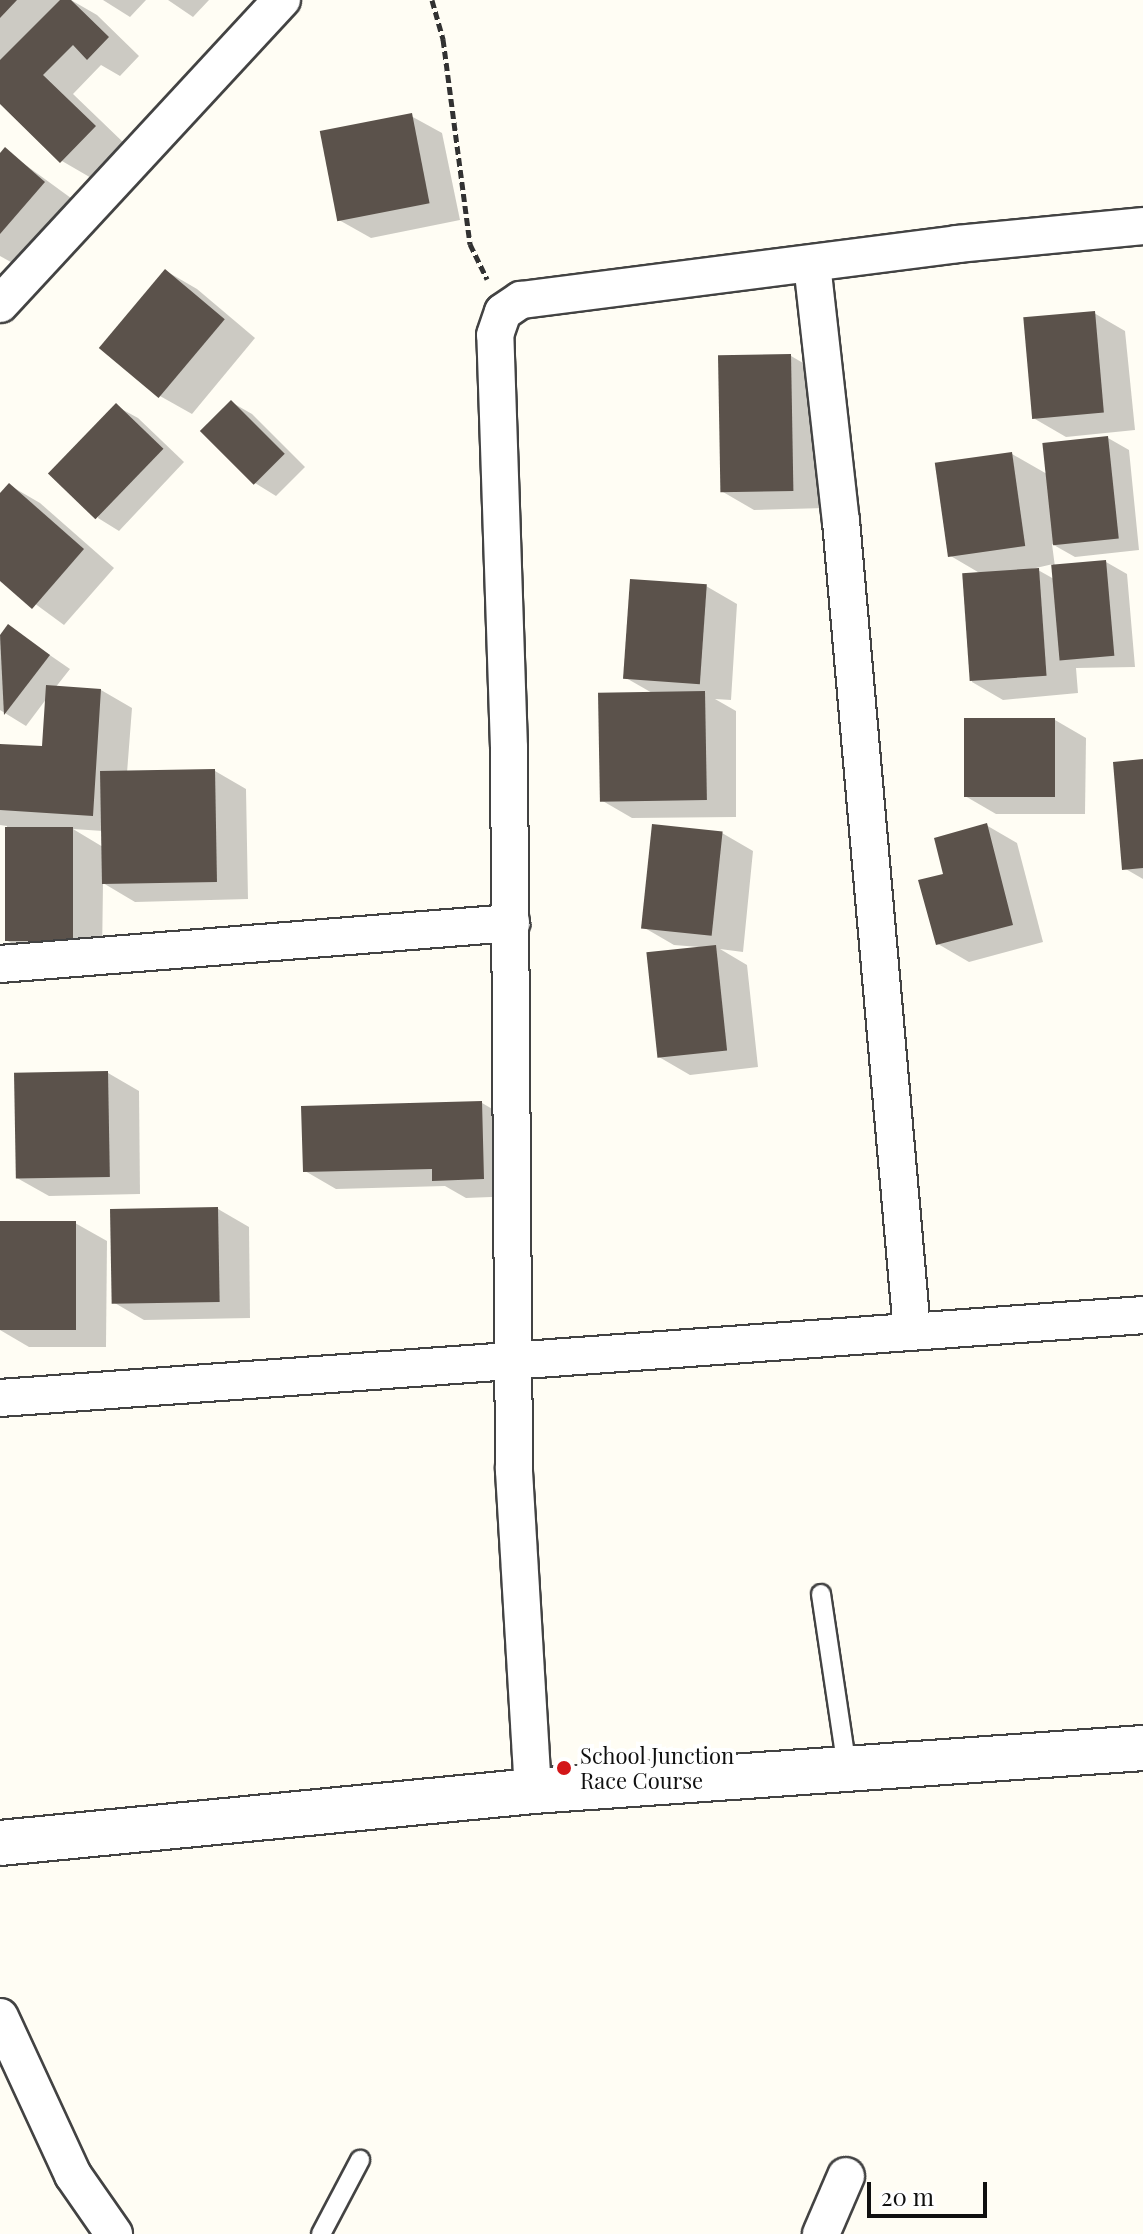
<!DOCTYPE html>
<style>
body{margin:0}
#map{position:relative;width:1143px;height:2234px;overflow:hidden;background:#fffdf4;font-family:"Playfair Display",serif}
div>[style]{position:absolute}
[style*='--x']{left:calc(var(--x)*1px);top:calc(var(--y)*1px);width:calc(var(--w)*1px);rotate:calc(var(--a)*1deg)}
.shadow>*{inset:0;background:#0003}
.building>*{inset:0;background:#5b524b;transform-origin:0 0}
.path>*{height:5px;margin-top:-2.5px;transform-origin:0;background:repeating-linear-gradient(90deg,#323232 0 8px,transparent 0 12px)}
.roads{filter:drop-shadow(2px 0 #434343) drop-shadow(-2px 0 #434343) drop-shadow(0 2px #434343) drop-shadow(0 -2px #434343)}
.service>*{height:18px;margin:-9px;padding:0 9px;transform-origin:9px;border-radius:9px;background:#fff}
.minor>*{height:36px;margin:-18px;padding:0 18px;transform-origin:18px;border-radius:18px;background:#fff}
.tertiary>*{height:44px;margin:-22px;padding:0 22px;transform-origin:22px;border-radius:22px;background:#fff}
.dots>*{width:22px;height:22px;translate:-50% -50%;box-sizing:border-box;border:4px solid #fff;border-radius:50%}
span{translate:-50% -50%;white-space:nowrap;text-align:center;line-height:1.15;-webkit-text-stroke:8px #fff;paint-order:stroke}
.poi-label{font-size:22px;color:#101010}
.left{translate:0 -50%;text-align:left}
.scale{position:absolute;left:867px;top:2182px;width:120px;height:36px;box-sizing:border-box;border:4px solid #101010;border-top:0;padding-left:10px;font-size:24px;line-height:28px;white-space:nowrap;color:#101010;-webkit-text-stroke:6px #fff;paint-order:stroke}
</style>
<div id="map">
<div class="shadow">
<div style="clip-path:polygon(0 0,71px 0,97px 15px,139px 56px,120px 76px,101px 65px,73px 94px,126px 145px,93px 179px,62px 161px,0 101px)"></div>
<div style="clip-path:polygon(103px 0,146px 0,130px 17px)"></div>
<div style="clip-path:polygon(168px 0,209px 0,193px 17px)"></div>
<div style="clip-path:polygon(411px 116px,442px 133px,460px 220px,371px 238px,339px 220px)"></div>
<div style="clip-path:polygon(5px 150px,75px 201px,18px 266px,0 256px,0 156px)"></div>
<div style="clip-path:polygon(166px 271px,197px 289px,255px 338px,192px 414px,160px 396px,102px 348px)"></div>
<div style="clip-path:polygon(1094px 313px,1125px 331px,1135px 430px,1066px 437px,1035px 419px)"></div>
<div style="clip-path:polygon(791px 356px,822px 374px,825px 508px,754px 510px,723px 492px)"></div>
<div style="clip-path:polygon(231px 402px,252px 414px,305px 467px,276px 496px,255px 483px)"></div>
<div style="clip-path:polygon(116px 406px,138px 418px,184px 462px,119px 531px,98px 518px)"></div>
<div style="clip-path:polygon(evenodd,1108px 438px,1129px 450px,1139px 550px,1075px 557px,1052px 544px,1055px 567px,1106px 562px,1127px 574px,1135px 667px,1076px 668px,1078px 693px,1003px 700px,972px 682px,983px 575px,949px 555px,1012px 454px,1047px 474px,1108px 438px,1053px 564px,1054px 579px,1038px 570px,1019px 572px,1053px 564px)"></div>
<div style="clip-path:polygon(9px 485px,40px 503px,114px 568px,64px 625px,0 578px,0 496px)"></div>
<div style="clip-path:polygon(706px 586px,737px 604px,731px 700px,715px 699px,736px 711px,736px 817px,632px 818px,601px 800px,654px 694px,626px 678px)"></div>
<div style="clip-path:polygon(evenodd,9px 627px,70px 669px,55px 688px,101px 690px,132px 708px,127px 773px,215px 771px,246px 789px,248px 899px,135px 902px,103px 883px,102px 958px,37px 958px,6px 940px,7px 826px,0 825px,0 746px,44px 748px,47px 698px,26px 726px,0 710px,0 639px,9px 627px,73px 829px,103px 831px,103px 847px,73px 829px)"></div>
<div style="clip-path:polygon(1055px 720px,1086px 738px,1085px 814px,996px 814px,965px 796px)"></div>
<div style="clip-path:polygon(1143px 761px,1143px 879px,1124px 868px)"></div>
<div style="clip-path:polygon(986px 825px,1017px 843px,1043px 942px,969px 962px,938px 944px,945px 875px)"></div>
<div style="clip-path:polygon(722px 833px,753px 851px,743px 952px,720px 949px,747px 965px,758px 1067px,690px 1075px,659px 1057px,699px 947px,674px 945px,643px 927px)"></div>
<div style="clip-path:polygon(108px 1073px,139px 1091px,140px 1194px,49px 1196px,17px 1178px)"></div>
<div style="clip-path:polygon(482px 1103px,513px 1121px,514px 1196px,466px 1198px,445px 1186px,336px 1189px,305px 1171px)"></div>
<div style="clip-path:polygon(218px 1209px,249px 1227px,250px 1318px,144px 1320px,113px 1302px)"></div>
<div style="clip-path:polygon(0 1223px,75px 1223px,107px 1241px,106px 1347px,29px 1347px,0 1330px)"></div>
</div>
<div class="building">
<div style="clip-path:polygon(0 0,17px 0,0 18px)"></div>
<div style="clip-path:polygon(60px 0,71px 0,109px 37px,87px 60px,73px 45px,43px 75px,96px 126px,60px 163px,0 104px,0 60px)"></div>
<div style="left:412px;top:113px;width:92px;height:94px;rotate:79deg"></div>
<div style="clip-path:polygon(5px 147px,45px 182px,0 234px,0 153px)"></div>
<div style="left:165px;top:269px;width:78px;height:103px;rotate:40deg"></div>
<div style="left:1095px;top:311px;width:102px;height:72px;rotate:85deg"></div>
<div style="left:791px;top:354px;width:137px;height:73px;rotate:89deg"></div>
<div style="left:231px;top:400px;width:76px;height:44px;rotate:45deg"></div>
<div style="left:116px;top:403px;width:66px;height:98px;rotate:44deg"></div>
<div style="left:1108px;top:436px;width:103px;height:66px;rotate:84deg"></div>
<div style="left:1012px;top:452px;width:95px;height:78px;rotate:82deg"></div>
<div style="clip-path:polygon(9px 483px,84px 549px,32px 609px,0 581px,0 493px)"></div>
<div style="left:1106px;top:560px;width:96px;height:55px;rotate:85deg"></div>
<div style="left:1039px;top:568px;width:108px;height:77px;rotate:86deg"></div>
<div style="left:630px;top:579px;width:77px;height:100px;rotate:4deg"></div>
<div style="clip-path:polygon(8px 624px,50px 655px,4px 715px,0 635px)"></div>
<div style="clip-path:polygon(46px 685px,101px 689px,93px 816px,0 810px,0 744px,42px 746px)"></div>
<div style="left:705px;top:691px;width:109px;height:107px;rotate:89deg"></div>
<div style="left:964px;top:718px;width:91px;height:79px"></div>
<div style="clip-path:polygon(1143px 759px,1143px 868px,1122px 870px,1113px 762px)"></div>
<div style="left:215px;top:769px;width:113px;height:115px;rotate:89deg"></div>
<div style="clip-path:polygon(987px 823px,1013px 925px,936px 945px,918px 880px,943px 874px,934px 838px)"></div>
<div style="left:652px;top:824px;width:71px;height:105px;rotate:6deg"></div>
<div style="left:5px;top:827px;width:68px;height:114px"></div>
<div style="left:716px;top:945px;width:106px;height:70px;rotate:84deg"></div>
<div style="left:108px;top:1071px;width:106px;height:94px;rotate:89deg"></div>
<div style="clip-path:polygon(482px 1101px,484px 1179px,432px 1181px,432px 1169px,303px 1172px,301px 1106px)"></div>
<div style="left:218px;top:1207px;width:95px;height:108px;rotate:89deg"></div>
<div style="left:0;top:1221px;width:76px;height:109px"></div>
</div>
<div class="path">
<div style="--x:432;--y:0;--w:41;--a:74.2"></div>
<div style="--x:443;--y:39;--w:207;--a:82.5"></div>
<div style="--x:470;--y:244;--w:39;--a:64"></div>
</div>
<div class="roads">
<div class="service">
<div style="--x:821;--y:1594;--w:177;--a:81.5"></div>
<div style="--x:321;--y:2234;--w:84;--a:-62.2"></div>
</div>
<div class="minor">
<div style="--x:812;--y:264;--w:259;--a:83.6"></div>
<div style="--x:841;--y:521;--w:813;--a:84.99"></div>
<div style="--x:0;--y:304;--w:415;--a:-47.2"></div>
<div style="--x:0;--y:964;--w:513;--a:-4.59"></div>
<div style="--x:0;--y:1398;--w:1146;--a:-4.15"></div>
<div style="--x:533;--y:1791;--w:322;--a:-93.4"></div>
<div style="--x:514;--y:1470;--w:722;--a:-90.4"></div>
<div style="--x:509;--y:748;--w:413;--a:-91.9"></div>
<div style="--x:495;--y:335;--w:24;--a:-71"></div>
<div style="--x:503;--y:312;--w:22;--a:-34"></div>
<div style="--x:521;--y:300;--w:440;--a:-7.3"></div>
<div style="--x:957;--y:244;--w:187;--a:-5.5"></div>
<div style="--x:0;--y:2017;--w:174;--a:65.2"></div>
<div style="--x:73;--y:2175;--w:72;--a:55.2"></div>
<div style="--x:821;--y:2234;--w:63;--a:-66.7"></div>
</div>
<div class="tertiary">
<div style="--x:0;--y:1843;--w:536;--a:-5.57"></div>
<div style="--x:533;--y:1791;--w:612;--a:-4.03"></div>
</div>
</div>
<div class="dots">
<div style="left:564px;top:1768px;background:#d31618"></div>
</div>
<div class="poi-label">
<span class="left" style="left:580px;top:1768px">School Junction<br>Race Course</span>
</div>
<div class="scale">20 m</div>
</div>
